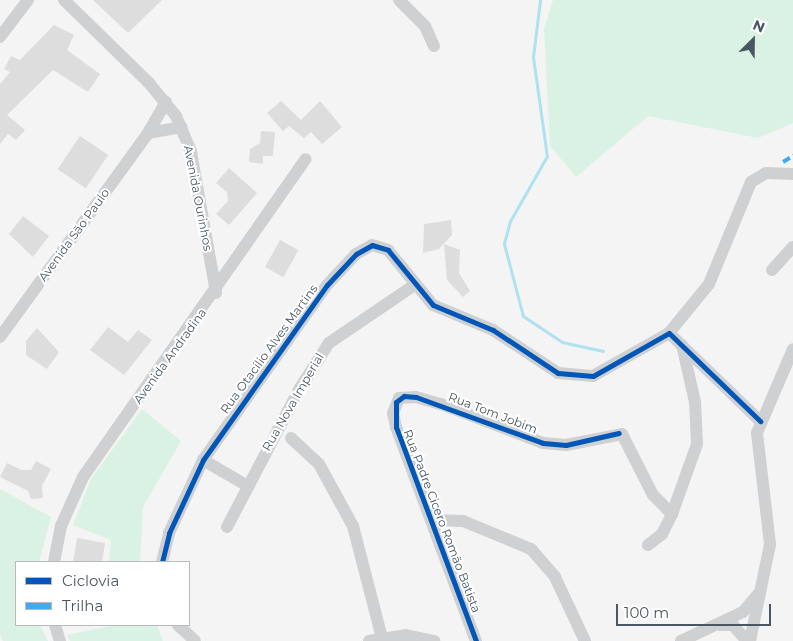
<!DOCTYPE html>
<meta charset="utf-8">
<style>
body{margin:0}
#map{position:relative;width:793px;height:641px;overflow:hidden;background:#f4f4f4;font-family:Montserrat,sans-serif}
div>[style]{position:absolute}
[style*='--x']{left:calc(var(--x)*1px);top:calc(var(--y)*1px);width:calc(var(--w)*1px);rotate:calc(var(--a)*1deg)}
.green>*{inset:0;background:#d9f2e3}
.stream>*{height:3px;margin:-1.5px;padding:0 1.5px;transform-origin:1.5px;border-radius:1.5px;background:#aee2f0}
.building>*{inset:0;background:#ddddde;transform-origin:0 0}
.minor>*{height:12px;margin:-6px;padding:0 6px;transform-origin:6px;border-radius:6px;background:#ced0d2}
.quiet>*{height:4px;margin-top:-2px;transform-origin:0;background:repeating-linear-gradient(90deg,#3fa9f5 0 8px,transparent 0 12px)}
.cycleway>*{height:5px;margin:-2.5px;padding:0 2.5px;transform-origin:2.5px;border-radius:2.5px;background:#0057b8}
span{translate:-50% -50%;white-space:nowrap;text-align:center;line-height:1.15;-webkit-text-stroke:4px #fff;paint-order:stroke}
.street-label{font-size:12px;color:#4a5661}
.legend{position:absolute;left:15px;top:561px;width:175px;height:65px;box-sizing:border-box;background:#fff;border:1px solid #b7bbc0;margin:0;padding:6px 9px;list-style:none;font-size:15px;color:#4a5661}
.legend li{display:flex;align-items:center;gap:10px;height:25px}
.legend b{width:25px;border:1px solid #b7bbc0}
.north{position:absolute;left:728px;top:15px;width:50px;height:50px;-webkit-text-stroke:4px #fff;paint-order:stroke;rotate:23deg;font-size:14px;font-weight:700;line-height:20px;text-align:center;color:#4a5661}
.north::after{content:'';display:block;margin:auto;width:18px;height:22px;background:#4a5661;clip-path:polygon(50% 0,100% 100%,50% 72%,0 100%)}
.scale{position:absolute;left:616px;top:604px;width:155px;height:22px;box-sizing:border-box;border:2px solid #4a5661;border-top:0;padding-left:6px;font-size:15px;line-height:18px;white-space:nowrap;color:#4a5661;-webkit-text-stroke:4px #fff;paint-order:stroke}
</style>
<div id="map">
<div class="green">
<div style="clip-path:polygon(553px 0,793px 0,793px 123px,758px 138px,648px 116px,576px 177px,550px 146px,544px 29px)"></div>
<div style="clip-path:polygon(142px 409px,181px 441px,143px 507px,140px 562px,109px 562px,111px 540px,73px 525px,91px 479px)"></div>
<div style="clip-path:polygon(0 489px,51px 517px,39px 562px,16px 562px,16px 625px,40px 625px,48px 641px,3px 641px,0 635px)"></div>
<div style="clip-path:polygon(116px 625px,157px 625px,163px 641px,70px 641px,67px 635px)"></div>
</div>
<div class="stream">
<div style="--x:540;--y:0;--w:57;--a:97"></div>
<div style="--x:533;--y:57;--w:100;--a:82"></div>
<div style="--x:547;--y:156;--w:75;--a:119.6"></div>
<div style="--x:510;--y:221;--w:24;--a:105"></div>
<div style="--x:504;--y:244;--w:74;--a:75.2"></div>
<div style="--x:523;--y:316;--w:47;--a:33.7"></div>
<div style="--x:562;--y:342;--w:42;--a:12.4"></div>
</div>
<div class="building">
<div style="clip-path:polygon(93px 0,162px 0,128px 33px)"></div>
<div style="clip-path:polygon(54px 25px,74px 35px,67px 50px,100px 74px,88px 92px,53px 70px,7px 115px,25px 130px,16px 140px,8px 134px,0 144px,0 84px,10px 72px,4px 69px,11px 56px,20px 60px)"></div>
<div style="clip-path:polygon(281px 101px,301px 120px,320px 101px,342px 127px,322px 144px,311px 132px,304px 138px,289px 126px,283px 131px,267px 113px)"></div>
<div style="clip-path:polygon(261px 131px,275px 132px,273px 156px,263px 156px,263px 164px,249px 162px,250px 149px,260px 143px)"></div>
<div style="left:80px;top:136px;width:34px;height:40px;rotate:34deg"></div>
<div style="clip-path:polygon(229px 168px,257px 193px,229px 225px,216px 214px,228px 201px,227px 192px,216px 183px)"></div>
<div style="clip-path:polygon(23px 216px,49px 236px,33px 257px,9px 234px)"></div>
<div style="clip-path:polygon(451px 220px,452px 235px,439px 249px,423px 253px,424px 224px)"></div>
<div style="left:280px;top:240px;width:21px;height:31px;rotate:29deg"></div>
<div style="clip-path:polygon(444px 244px,460px 250px,459px 273px,470px 291px,463px 297px,447px 280px)"></div>
<div style="clip-path:polygon(108px 327px,128px 342px,138px 330px,152px 340px,124px 375px,90px 350px)"></div>
<div style="clip-path:polygon(37px 328px,59px 352px,47px 369px,26px 355px,26px 341px)"></div>
<div style="clip-path:polygon(36px 461px,51px 469px,42px 486px,43px 498px,31px 499px,28px 491px,0 477px,7px 463px,22px 470px,31px 470px)"></div>
<div style="clip-path:polygon(77px 538px,105px 543px,102px 562px,73px 562px)"></div>
</div>
<div class="minor">
<div style="--x:64;--y:0;--w:119;--a:44.3"></div>
<div style="--x:149;--y:83;--w:43;--a:50.7"></div>
<div style="--x:176;--y:116;--w:39;--a:67"></div>
<div style="--x:191;--y:152;--w:143;--a:79.9"></div>
<div style="--x:399;--y:0;--w:37;--a:45"></div>
<div style="--x:425;--y:26;--w:22;--a:66"></div>
<div style="--x:0;--y:37;--w:46;--a:-52.9"></div>
<div style="--x:148;--y:133;--w:34;--a:-10"></div>
<div style="--x:772;--y:270;--w:31;--a:-48"></div>
<div style="--x:669;--y:333;--w:63;--a:-50.8"></div>
<div style="--x:709;--y:284;--w:110;--a:-67.6"></div>
<div style="--x:751;--y:182;--w:17;--a:-31"></div>
<div style="--x:766;--y:173;--w:27;--a:2"></div>
<div style="--x:0;--y:337;--w:252;--a:-54"></div>
<div style="--x:148;--y:133;--w:36;--a:-60"></div>
<div style="--x:291;--y:438;--w:38;--a:43"></div>
<div style="--x:319;--y:464;--w:71;--a:61.3"></div>
<div style="--x:353;--y:526;--w:116;--a:75.5"></div>
<div style="--x:203;--y:460;--w:50;--a:30.2"></div>
<div style="--x:432;--y:520;--w:31;--a:2"></div>
<div style="--x:463;--y:521;--w:74;--a:22.4"></div>
<div style="--x:531;--y:549;--w:37;--a:49"></div>
<div style="--x:555;--y:577;--w:71;--a:64.9"></div>
<div style="--x:227;--y:527;--w:157;--a:-62.3"></div>
<div style="--x:300;--y:388;--w:54;--a:-57.2"></div>
<div style="--x:329;--y:343;--w:102;--a:-34.2"></div>
<div style="--x:648;--y:545;--w:18;--a:-38"></div>
<div style="--x:662;--y:534;--w:22;--a:-63"></div>
<div style="--x:672;--y:514;--w:74;--a:-70.3"></div>
<div style="--x:697;--y:444;--w:42;--a:-92.7"></div>
<div style="--x:695;--y:402;--w:58;--a:-102.8"></div>
<div style="--x:54;--y:562;--w:37;--a:-79"></div>
<div style="--x:61;--y:526;--w:54;--a:-65.8"></div>
<div style="--x:83;--y:477;--w:388;--a:-55"></div>
<div style="--x:162;--y:562;--w:30;--a:-76"></div>
<div style="--x:169;--y:533;--w:81;--a:-65"></div>
<div style="--x:203;--y:460;--w:214;--a:-54.7"></div>
<div style="--x:327;--y:285;--w:42;--a:-46.9"></div>
<div style="--x:356;--y:254;--w:18;--a:-29"></div>
<div style="--x:372;--y:245;--w:17;--a:17"></div>
<div style="--x:388;--y:250;--w:71;--a:50.7"></div>
<div style="--x:433;--y:305;--w:65;--a:22.6"></div>
<div style="--x:493;--y:330;--w:78;--a:33.5"></div>
<div style="--x:558;--y:373;--w:35;--a:5"></div>
<div style="--x:593;--y:376;--w:87;--a:-29.5"></div>
<div style="--x:669;--y:333;--w:127;--a:44"></div>
<div style="--x:55;--y:625;--w:17;--a:73"></div>
<div style="--x:178;--y:625;--w:23;--a:43"></div>
<div style="--x:720;--y:625;--w:13;--a:0"></div>
<div style="--x:733;--y:625;--w:21;--a:49"></div>
<div style="--x:369;--y:641;--w:37;--a:-9"></div>
<div style="--x:406;--y:635;--w:29;--a:12"></div>
<div style="--x:476;--y:641;--w:228;--a:-110.5"></div>
<div style="--x:396;--y:427;--w:14;--a:-102"></div>
<div style="--x:393;--y:413;--w:16;--a:-68"></div>
<div style="--x:399;--y:398;--w:17;--a:-3"></div>
<div style="--x:416;--y:397;--w:26;--a:16"></div>
<div style="--x:441;--y:404;--w:109;--a:20.9"></div>
<div style="--x:543;--y:443;--w:23;--a:5"></div>
<div style="--x:566;--y:445;--w:57;--a:-11.1"></div>
<div style="--x:622;--y:434;--w:68;--a:63.1"></div>
<div style="--x:653;--y:495;--w:27;--a:45"></div>
<div style="--x:681;--y:641;--w:68;--a:-25.1"></div>
<div style="--x:743;--y:612;--w:23;--a:-50"></div>
<div style="--x:750;--y:641;--w:99;--a:-78.3"></div>
<div style="--x:770;--y:544;--w:112;--a:-96.7"></div>
<div style="--x:757;--y:433;--w:91;--a:-66.8"></div>
</div>
<div class="quiet">
<div style="--x:783;--y:162;--w:12;--a:-31"></div>
</div>
<div class="cycleway">
<div style="--x:162;--y:562;--w:30;--a:-76"></div>
<div style="--x:169;--y:533;--w:81;--a:-65"></div>
<div style="--x:203;--y:460;--w:214;--a:-54.7"></div>
<div style="--x:327;--y:285;--w:42;--a:-46.9"></div>
<div style="--x:356;--y:254;--w:18;--a:-29"></div>
<div style="--x:372;--y:245;--w:17;--a:17"></div>
<div style="--x:388;--y:250;--w:71;--a:50.7"></div>
<div style="--x:433;--y:305;--w:65;--a:22.6"></div>
<div style="--x:493;--y:330;--w:78;--a:33.5"></div>
<div style="--x:558;--y:373;--w:35;--a:5"></div>
<div style="--x:593;--y:376;--w:87;--a:-29.5"></div>
<div style="--x:669;--y:333;--w:127;--a:44"></div>
<div style="--x:476;--y:641;--w:228;--a:-110.5"></div>
<div style="--x:396;--y:427;--w:25;--a:-90"></div>
<div style="--x:396;--y:402;--w:10;--a:-37"></div>
<div style="--x:404;--y:396;--w:12;--a:5"></div>
<div style="--x:416;--y:397;--w:135;--a:19.9"></div>
<div style="--x:543;--y:443;--w:23;--a:5"></div>
<div style="--x:566;--y:445;--w:54;--a:-12.8"></div>
</div>
<div class="street-label">
<span style="left:198px;top:198px;rotate:79deg">Avenida Ourinhos</span>
<span style="left:74px;top:235px;rotate:-54deg">Avenida São Paulo</span>
<span style="left:269px;top:349px;rotate:-54deg">Rua Otacílio Alves Martins</span>
<span style="left:170px;top:356px;rotate:-54deg">Avenida Andradina</span>
<span style="left:293px;top:402px;rotate:-60deg">Rua Nova Imperial</span>
<span style="left:493px;top:413px;rotate:21deg">Rua Tom Jobim</span>
<span style="left:442px;top:521px;rotate:69deg">Rua Padre Cicero Romão Batista</span>
</div>
<ul class="legend">
<li><b style="height:6px;background:#0057b8"></b>Ciclovia</li>
<li><b style="height:6px;background:#3fa9f5"></b>Trilha</li>
</ul>
<div class="north">N</div>
<div class="scale">100 m</div>
</div>
